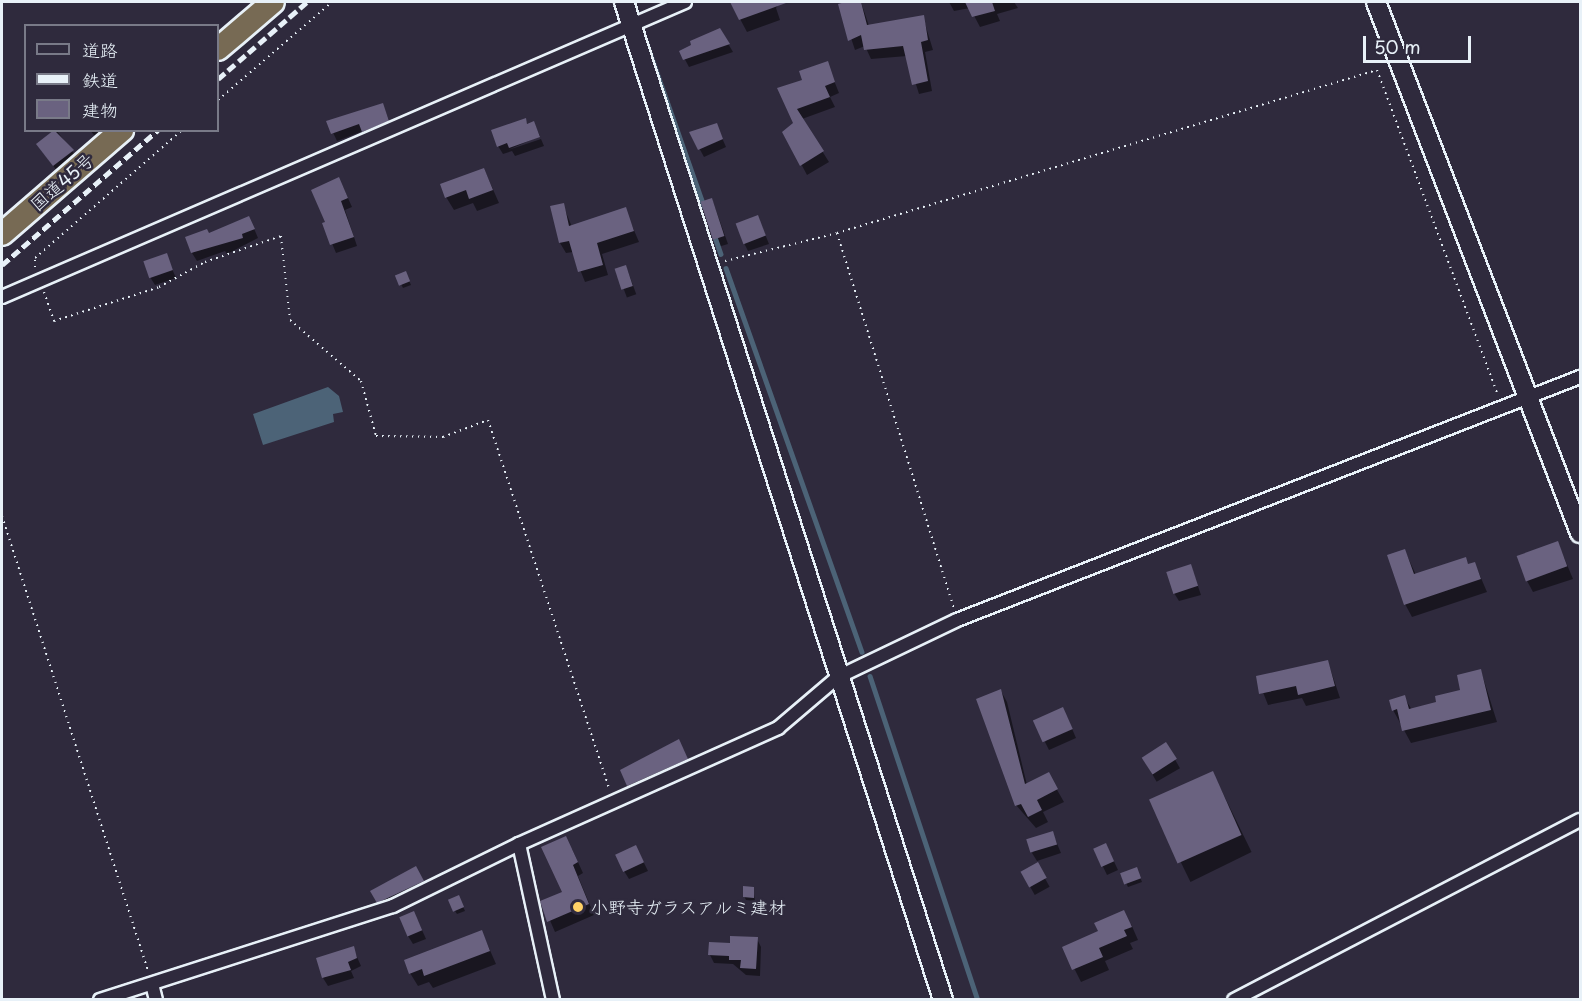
<!DOCTYPE html>
<meta charset="utf-8">
<style>
body{margin:0}
#map{position:relative;width:1582px;height:1001px;overflow:hidden;background:#2f2a3d;font-family:"Playpen Sans","Klee One",sans-serif}
div>[style]{position:absolute}
[style*='--x']{left:calc(var(--x)*1px);top:calc(var(--y)*1px);width:calc(var(--w)*1px);rotate:calc(var(--a)*1deg)}
.water>*{inset:0;background:#4c6377}
.shadow>*{inset:0;background:#0007;transform-origin:0 0}
.stream>*{height:4.5px;margin:-2.25px;padding:0 2.25px;transform-origin:2.25px;border-radius:2.25px;background:#4c6377}
.building>*{inset:0;background:#6a6280;transform-origin:0 0}
.path>*{height:2px;margin-top:-1px;transform-origin:0;background:repeating-linear-gradient(90deg,#e8f1f8 0 1.5px,transparent 0 6px)}
.roads{filter:drop-shadow(2px 0 #e8f1f8) drop-shadow(-2px 0 #e8f1f8) drop-shadow(0 2px #e8f1f8) drop-shadow(0 -2px #e8f1f8)}
.street>*{height:12px;margin:-6px;padding:0 6px;transform-origin:6px;border-radius:6px;background:#2f2a3d}
.secondary>*{height:18px;margin:-9px;padding:0 9px;transform-origin:9px;border-radius:9px;background:#2f2a3d}
.highway>*{height:22px;margin:-11px;padding:0 11px;transform-origin:11px;border-radius:11px;background:#776a54}
.rail>*{height:4.5px;margin-top:-2.25px;transform-origin:0;background:repeating-linear-gradient(90deg,#e8f1f8 0 9px,transparent 0 13.5px)}
.dots>*{width:16px;height:16px;translate:-50% -50%;box-sizing:border-box;border:3px solid #2f2a3d;border-radius:50%}
span{translate:-50% -50%;white-space:nowrap;text-align:center;line-height:1.15;-webkit-text-stroke:5px #2f2a3d;paint-order:stroke}
.street-label{font-size:18px;color:#e8f1f8}
.poi-label{font-size:18px;color:#e8f1f8}
.left{translate:0 -50%;text-align:left}
.frame{position:absolute;inset:0;border:3px solid #e8f1f8;pointer-events:none}
.legend{position:absolute;left:24px;top:24px;width:195px;height:108px;box-sizing:border-box;background:#2f2a3d;border:2px solid #797a88;margin:0;padding:8px 10px;list-style:none;font-size:18px;color:#e8f1f8}
.legend li{display:flex;align-items:center;gap:12px;height:30px}
.legend b{width:30px;border:2px solid #797a88}
.scale{position:absolute;left:1363px;top:36px;width:108px;height:27px;box-sizing:border-box;border:3px solid #e8f1f8;border-top:0;padding-left:8px;font-size:18px;line-height:21px;white-space:nowrap;color:#e8f1f8;-webkit-text-stroke:4px #2f2a3d;paint-order:stroke}
</style>
<div id="map">
<div class="water">
<div style="clip-path:polygon(328px 387px,339px 396px,343px 412px,333px 414px,334px 422px,263px 445px,253px 414px)"></div>
</div>
<div class="shadow">
<div style="clip-path:polygon(731px 2px,780px 2px,776px 8px,780px 20px,747px 32px)"></div>
<div style="clip-path:polygon(850px 2px,861px 2px,869px 26px,923px 17px,933px 50px,925px 52px,932px 91px,919px 94px,907px 56px,871px 59px,865px 46px,855px 50px,840px 5px)"></div>
<div style="clip-path:polygon(949px 2px,1014px 2px,1018px 8px,997px 14px,1000px 21px,980px 27px,970px 8px,954px 11px)"></div>
<div style="clip-path:polygon(720px 30px,733px 52px,689px 67px,681px 52px)"></div>
<div style="clip-path:polygon(827px 63px,839px 93px,830px 97px,835px 107px,802px 119px,829px 162px,807px 175px,784px 132px,795px 124px,779px 89px,804px 81px)"></div>
<div style="clip-path:polygon(383px 105px,392px 128px,367px 139px,363px 131px,337px 141px,328px 122px)"></div>
<div style="clip-path:polygon(525px 120px,528px 125px,534px 123px,540px 136px,508px 150px,541px 139px,544px 146px,515px 156px,512px 151px,503px 154px,498px 146px)"></div>
<div style="clip-path:polygon(716px 124px,726px 147px,704px 157px,691px 133px)"></div>
<div style="clip-path:polygon(90px 130px,108px 130px,97px 139px)"></div>
<div style="left:57px;top:131px;width:34px;height:24px;rotate:53deg"></div>
<div style="clip-path:polygon(484px 169px,499px 203px,477px 211px,473px 203px,454px 210px,446px 197px)"></div>
<div style="clip-path:polygon(343px 187px,352px 207px,345px 210px,357px 246px,336px 253px,324px 224px)"></div>
<div style="clip-path:polygon(712px 199px,728px 244px,718px 247px,713px 239px)"></div>
<div style="clip-path:polygon(563px 205px,572px 227px,625px 209px,639px 242px,602px 254px,608px 275px,585px 282px,573px 252px,566px 253px,560px 243px)"></div>
<div style="clip-path:polygon(758px 217px,769px 244px,748px 251px,744px 243px)"></div>
<div style="clip-path:polygon(253px 226px,258px 238px,227px 254px,225px 251px,197px 261px,192px 253px,209px 234px)"></div>
<div style="clip-path:polygon(166px 255px,176px 278px,155px 285px,150px 277px)"></div>
<div style="left:626px;top:266px;width:30px;height:10px;rotate:70deg"></div>
<div style="clip-path:polygon(397px 276px,407px 276px,411px 285px,403px 288px)"></div>
<div style="clip-path:polygon(1558px 543px,1573px 579px,1533px 592px,1526px 579px)"></div>
<div style="clip-path:polygon(1405px 551px,1416px 575px,1465px 559px,1469px 566px,1475px 564px,1487px 592px,1412px 617px,1405px 604px)"></div>
<div style="clip-path:polygon(1191px 566px,1201px 595px,1179px 601px,1174px 593px)"></div>
<div style="clip-path:polygon(1328px 662px,1340px 698px,1306px 706px,1302px 698px,1268px 705px,1257px 677px)"></div>
<div style="clip-path:polygon(1481px 671px,1497px 722px,1411px 743px,1393px 710px,1404px 697px,1412px 710px,1438px 703px,1462px 691px)"></div>
<div style="clip-path:polygon(1001px 691px,1007px 702px,1027px 785px,1048px 774px,1064px 802px,1043px 812px,1048px 822px,1036px 828px,1016px 805px)"></div>
<div style="clip-path:polygon(1067px 717px,1076px 738px,1049px 750px,1045px 742px)"></div>
<div style="left:1166px;top:744px;width:28px;height:27px;rotate:60deg"></div>
<div style="clip-path:polygon(683px 749px,691px 767px,634px 794px,622px 771px)"></div>
<div style="left:1213px;top:773px;width:88px;height:68px;rotate:64deg"></div>
<div style="clip-path:polygon(1052px 832px,1061px 853px,1037px 861px,1032px 853px)"></div>
<div style="clip-path:polygon(572px 849px,583px 873px,578px 876px,594px 915px,555px 932px,542px 902px,564px 893px)"></div>
<div style="clip-path:polygon(1095px 850px,1110px 853px,1118px 870px,1107px 875px)"></div>
<div style="clip-path:polygon(640px 855px,648px 871px,629px 879px,624px 871px)"></div>
<div style="left:1037px;top:864px;width:26px;height:17px;rotate:61deg"></div>
<div style="clip-path:polygon(416px 868px,428px 890px,383px 910px,372px 891px)"></div>
<div style="clip-path:polygon(1138px 872px,1142px 882px,1128px 887px,1126px 883px)"></div>
<div style="clip-path:polygon(753px 888px,755px 901px,746px 900px,744px 896px)"></div>
<div style="clip-path:polygon(460px 900px,465px 911px,457px 914px,455px 911px)"></div>
<div style="clip-path:polygon(418px 921px,426px 939px,413px 944px,408px 936px)"></div>
<div style="clip-path:polygon(1131px 924px,1138px 940px,1130px 943px,1133px 949px,1105px 961px,1109px 970px,1081px 982px,1064px 948px)"></div>
<div style="clip-path:polygon(482px 932px,496px 964px,433px 988px,429px 982px,418px 986px,410px 973px)"></div>
<div style="clip-path:polygon(757px 939px,761px 947px,760px 976px,746px 975px,733px 964px,714px 963px,710px 955px,731px 944px)"></div>
<div style="clip-path:polygon(353px 948px,361px 966px,351px 971px,354px 978px,328px 986px,323px 978px)"></div>
</div>
<div class="stream">
<div style="--x:643;--y:33;--w:183;--a:70.6"></div>
<div style="--x:714;--y:234;--w:21;--a:71"></div>
<div style="--x:726;--y:268;--w:407;--a:70.5"></div>
<div style="--x:870;--y:676;--w:342;--a:71.6"></div>
</div>
<div class="building">
<div style="clip-path:polygon(730px 2px,785px 2px,786px 3px,739px 20px)"></div>
<div style="clip-path:polygon(845px 2px,861px 2px,867px 25px,924px 15px,928px 40px,921px 42px,928px 81px,912px 85px,903px 46px,864px 50px,861px 35px,848px 41px,838px 4px)"></div>
<div style="clip-path:polygon(965px 2px,992px 2px,995px 11px,972px 17px)"></div>
<div style="clip-path:polygon(720px 28px,730px 44px,683px 60px,679px 51px,691px 45px,690px 41px)"></div>
<div style="clip-path:polygon(828px 61px,835px 82px,825px 86px,830px 97px,797px 109px,824px 151px,800px 166px,782px 132px,793px 123px,777px 88px,802px 80px,799px 71px)"></div>
<div style="clip-path:polygon(383px 103px,389px 121px,362px 132px,359px 124px,331px 134px,326px 121px)"></div>
<div style="clip-path:polygon(526px 118px,527px 124px,534px 121px,540px 137px,509px 148px,507px 143px,497px 147px,491px 130px)"></div>
<div style="clip-path:polygon(717px 123px,723px 139px,698px 150px,689px 132px)"></div>
<div style="clip-path:polygon(54px 130px,74px 150px,53px 166px,36px 144px)"></div>
<div style="clip-path:polygon(484px 168px,493px 190px,469px 199px,466px 190px,445px 198px,440px 184px)"></div>
<div style="clip-path:polygon(339px 177px,348px 198px,341px 201px,354px 237px,330px 245px,322px 223px,325px 222px,311px 190px)"></div>
<div style="left:712px;top:198px;width:40px;height:12px;rotate:72deg"></div>
<div style="clip-path:polygon(564px 203px,569px 226px,626px 207px,634px 231px,597px 243px,603px 265px,578px 272px,569px 241px,559px 243px,550px 206px)"></div>
<div style="left:758px;top:215px;width:22px;height:24px;rotate:69deg"></div>
<div style="clip-path:polygon(249px 216px,255px 229px,242px 234px,243px 238px,191px 253px,185px 237px,207px 229px,209px 233px)"></div>
<div style="left:167px;top:253px;width:18px;height:25px;rotate:71deg"></div>
<div style="left:626px;top:265px;width:22px;height:12px;rotate:72deg"></div>
<div style="left:406px;top:271px;width:11px;height:12px;rotate:68deg"></div>
<div style="left:1558px;top:541px;width:27px;height:44px;rotate:70deg"></div>
<div style="clip-path:polygon(1405px 549px,1414px 574px,1466px 557px,1468px 564px,1475px 562px,1481px 579px,1404px 605px,1387px 555px)"></div>
<div style="left:1191px;top:564px;width:23px;height:26px;rotate:72deg"></div>
<div style="clip-path:polygon(1328px 660px,1335px 686px,1298px 695px,1296px 686px,1259px 694px,1256px 676px)"></div>
<div style="clip-path:polygon(1481px 669px,1491px 710px,1402px 731px,1397px 709px,1392px 711px,1389px 700px,1405px 695px,1409px 709px,1436px 702px,1435px 696px,1460px 690px,1457px 675px)"></div>
<div style="clip-path:polygon(1001px 689px,1025px 784px,1049px 772px,1058px 789px,1037px 800px,1042px 810px,1028px 817px,1021px 804px,1015px 806px,976px 699px)"></div>
<div style="left:1063px;top:707px;width:24px;height:33px;rotate:66deg"></div>
<div style="clip-path:polygon(679px 739px,688px 759px,627px 786px,620px 770px)"></div>
<div style="left:1166px;top:742px;width:20px;height:29px;rotate:57deg"></div>
<div style="left:1213px;top:771px;width:70px;height:70px;rotate:66deg"></div>
<div style="left:1053px;top:831px;width:14px;height:28px;rotate:73deg"></div>
<div style="clip-path:polygon(566px 836px,578px 862px,573px 865px,589px 904px,547px 922px,540px 901px,562px 892px,541px 847px)"></div>
<div style="left:1106px;top:843px;width:20px;height:14px;rotate:66deg"></div>
<div style="left:636px;top:845px;width:19px;height:23px;rotate:65deg"></div>
<div style="left:1038px;top:862px;width:18px;height:20px;rotate:61deg"></div>
<div style="clip-path:polygon(416px 866px,424px 881px,377px 903px,370px 891px)"></div>
<div style="left:1137px;top:867px;width:12px;height:18px;rotate:70deg"></div>
<div style="clip-path:polygon(743px 886px,754px 887px,754px 898px,743px 897px)"></div>
<div style="left:459px;top:895px;width:13px;height:12px;rotate:67deg"></div>
<div style="clip-path:polygon(1124px 910px,1132px 927px,1124px 930px,1127px 936px,1099px 948px,1103px 957px,1072px 970px,1062px 947px,1098px 931px,1094px 923px)"></div>
<div style="left:414px;top:911px;width:21px;height:16px;rotate:67deg"></div>
<div style="clip-path:polygon(482px 930px,490px 951px,424px 976px,422px 969px,409px 974px,404px 960px)"></div>
<div style="clip-path:polygon(730px 936px,758px 937px,756px 969px,740px 968px,741px 960px,729px 960px,729px 956px,708px 955px,709px 942px,730px 943px)"></div>
<div style="clip-path:polygon(354px 946px,357px 958px,348px 962px,351px 970px,322px 978px,316px 958px)"></div>
</div>
<div class="path">
<div style="--x:218;--y:100;--w:150;--a:-40.7"></div>
<div style="--x:837;--y:233;--w:393;--a:72.7"></div>
<div style="--x:725;--y:261;--w:115;--a:-14"></div>
<div style="--x:837;--y:233;--w:564;--a:-16.8"></div>
<div style="--x:1377;--y:70;--w:347;--a:69.6"></div>
<div style="--x:35;--y:267;--w:9;--a:-90"></div>
<div style="--x:35;--y:258;--w:195;--a:-41"></div>
<div style="--x:44;--y:292;--w:31;--a:71"></div>
<div style="--x:54;--y:321;--w:110;--a:-17.9"></div>
<div style="--x:159;--y:287;--w:52;--a:-28.5"></div>
<div style="--x:205;--y:262;--w:80;--a:-18.9"></div>
<div style="--x:281;--y:236;--w:84;--a:83.9"></div>
<div style="--x:290;--y:320;--w:94;--a:40.7"></div>
<div style="--x:361;--y:381;--w:57;--a:74.7"></div>
<div style="--x:376;--y:436;--w:67;--a:0.9"></div>
<div style="--x:443;--y:437;--w:48;--a:-20.7"></div>
<div style="--x:488;--y:420;--w:388;--a:71.8"></div>
<div style="--x:2;--y:516;--w:477;--a:72.2"></div>
</div>
<div class="roads">
<div class="street">
<div style="--x:2;--y:297;--w:744;--a:-23.36"></div>
<div style="--x:519;--y:844;--w:160;--a:77.7"></div>
<div style="--x:152;--y:984;--w:16;--a:76"></div>
<div style="--x:100;--y:1000;--w:308;--a:-17.8"></div>
<div style="--x:393;--y:906;--w:140;--a:-26.2"></div>
<div style="--x:519;--y:844;--w:284;--a:-24.1"></div>
<div style="--x:778;--y:728;--w:79;--a:-40.4"></div>
<div style="--x:838;--y:677;--w:132;--a:-25.6"></div>
<div style="--x:957;--y:620;--w:669;--a:-21.31"></div>
<div style="--x:1234;--y:1000;--w:390;--a:-27.5"></div>
</div>
<div class="secondary">
<div style="--x:624;--y:2;--w:1048;--a:72.27"></div>
<div style="--x:1376;--y:2;--w:569;--a:68.98"></div>
</div>
<div class="highway">
<div style="--x:218;--y:49;--w:72;--a:-40.5"></div>
<div style="--x:2;--y:234;--w:159;--a:-40.9"></div>
</div>
</div>
<div class="rail">
<div style="--x:218;--y:79;--w:118;--a:-40.9"></div>
<div style="--x:2;--y:265;--w:206;--a:-40.9"></div>
</div>
<div class="dots">
<div style="left:578px;top:907px;background:#ffd166"></div>
</div>
<div class="street-label">
<span style="left:62px;top:182px;rotate:-41deg">国道45号</span>
</div>
<div class="poi-label">
<span class="left" style="left:590px;top:907px">小野寺ガラスアルミ建材</span>
</div>
<div class="frame"></div>
<ul class="legend">
<li><b style="height:8px;background:#2f2a3d"></b>道路</li>
<li><b style="height:8px;background:#e8f1f8"></b>鉄道</li>
<li><b style="height:16px;background:#6a6280"></b>建物</li>
</ul>
<div class="scale">50 m</div>
</div>
